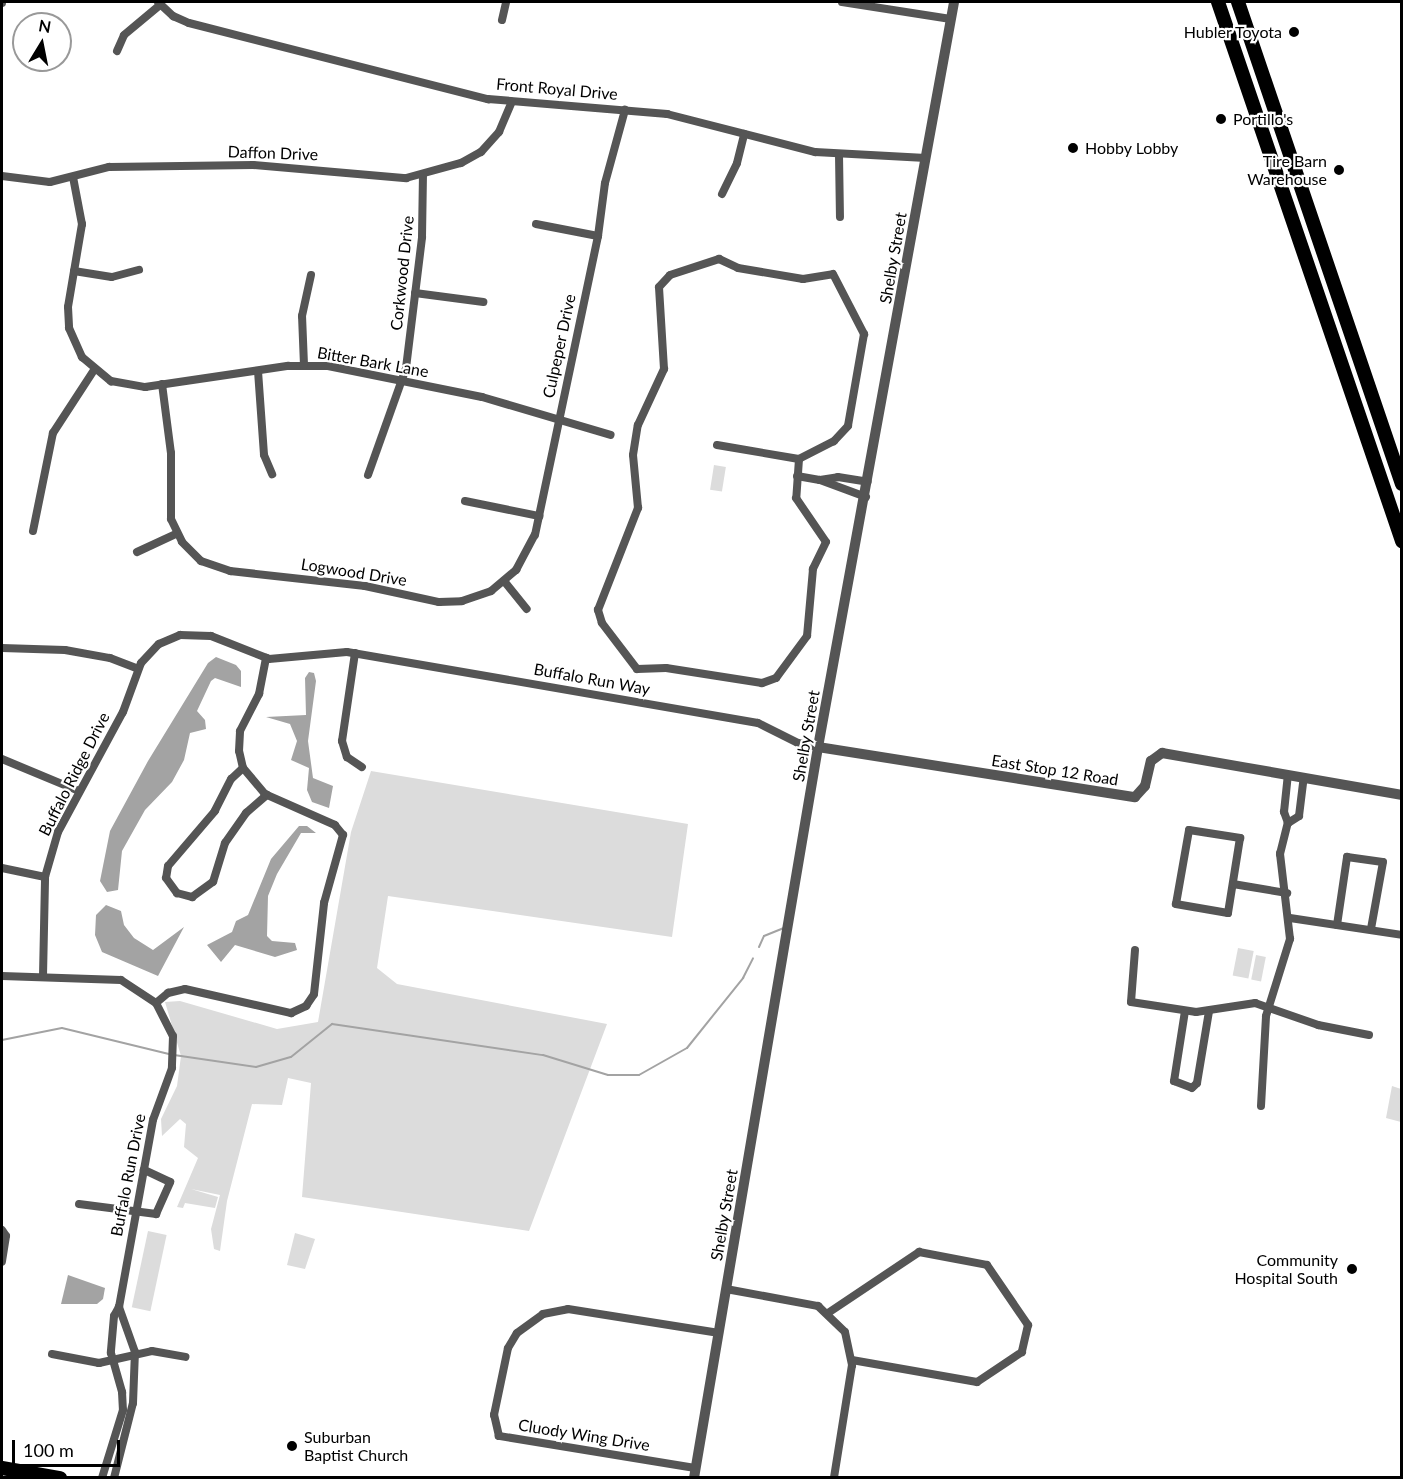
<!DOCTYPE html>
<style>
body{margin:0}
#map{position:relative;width:1403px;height:1479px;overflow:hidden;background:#fff;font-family:Lato,sans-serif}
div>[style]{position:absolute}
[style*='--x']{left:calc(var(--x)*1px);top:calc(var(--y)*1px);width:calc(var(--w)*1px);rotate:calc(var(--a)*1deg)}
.green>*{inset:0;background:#dcdcdc;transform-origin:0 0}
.water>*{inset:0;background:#a3a3a3}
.stream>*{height:2px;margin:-1px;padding:0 1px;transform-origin:1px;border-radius:1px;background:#a3a3a3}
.minor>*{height:8px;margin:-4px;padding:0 4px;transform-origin:4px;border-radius:4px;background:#555}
.tertiary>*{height:10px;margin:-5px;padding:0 5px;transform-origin:5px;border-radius:5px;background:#555}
.primary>*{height:14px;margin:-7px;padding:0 7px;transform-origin:7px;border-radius:7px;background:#000}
.dots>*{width:16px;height:16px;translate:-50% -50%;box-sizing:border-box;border:3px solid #fff;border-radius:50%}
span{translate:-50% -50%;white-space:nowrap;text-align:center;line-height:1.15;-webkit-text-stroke:4.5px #fff;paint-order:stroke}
.poi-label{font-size:16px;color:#000}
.right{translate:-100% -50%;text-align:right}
.left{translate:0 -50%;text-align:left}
.street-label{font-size:16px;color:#000}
.frame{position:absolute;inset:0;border:3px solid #000;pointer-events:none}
.north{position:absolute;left:12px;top:12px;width:60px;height:60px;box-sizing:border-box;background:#fff;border:2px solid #999;border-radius:50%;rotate:10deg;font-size:16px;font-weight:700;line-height:24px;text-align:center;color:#000}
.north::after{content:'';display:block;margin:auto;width:21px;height:27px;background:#000;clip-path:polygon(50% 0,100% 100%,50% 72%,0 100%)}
.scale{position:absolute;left:12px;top:1440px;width:108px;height:27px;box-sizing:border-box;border:3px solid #000;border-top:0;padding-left:8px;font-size:18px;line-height:21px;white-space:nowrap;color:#000;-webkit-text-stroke:4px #fff;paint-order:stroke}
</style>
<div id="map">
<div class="green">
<div style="left:714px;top:465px;width:12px;height:25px;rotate:9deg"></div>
<div style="clip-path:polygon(371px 771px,688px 824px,672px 937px,388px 896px,377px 968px,397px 984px,607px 1024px,529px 1231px,302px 1197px,311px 1083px,288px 1078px,282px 1105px,252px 1104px,227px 1201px,220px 1251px,214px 1249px,211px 1229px,220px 1195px,191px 1189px,218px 1197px,215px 1208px,185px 1203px,183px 1208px,177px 1207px,198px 1158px,184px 1147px,186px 1124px,180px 1119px,162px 1136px,161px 1119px,177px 1086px,181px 1056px,165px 1002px,180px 1001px,277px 1029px,318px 1022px,351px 832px)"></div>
<div style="left:1238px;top:948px;width:16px;height:28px;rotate:11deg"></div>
<div style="left:1256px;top:955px;width:10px;height:25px;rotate:11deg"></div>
<div style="clip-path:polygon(1392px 1086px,1401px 1089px,1401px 1122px,1386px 1118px)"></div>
<div style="left:148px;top:1231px;width:19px;height:78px;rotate:12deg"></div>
<div style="clip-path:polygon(295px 1233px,315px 1239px,305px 1269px,287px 1265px)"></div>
</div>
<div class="water">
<div style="clip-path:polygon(216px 657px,236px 665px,241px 671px,241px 687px,215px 678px,211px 681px,197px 711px,205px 720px,206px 729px,190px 733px,184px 760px,172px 782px,145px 810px,122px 851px,118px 890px,107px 892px,100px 881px,110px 831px,148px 761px,208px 663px)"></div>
<div style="clip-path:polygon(309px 672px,314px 673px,316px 681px,308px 741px,313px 778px,333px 786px,329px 808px,312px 802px,307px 790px,309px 768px,291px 760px,297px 741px,290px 724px,266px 717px,306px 715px,305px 678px)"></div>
<div style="clip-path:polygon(299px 826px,307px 826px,316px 833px,301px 833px,277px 874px,268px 896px,267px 936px,272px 941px,295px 943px,297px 950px,275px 957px,235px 945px,221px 962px,207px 945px,232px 932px,236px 921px,248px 915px,271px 859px)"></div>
<div style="clip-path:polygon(106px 905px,121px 911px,124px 925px,134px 938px,153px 950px,184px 927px,158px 976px,102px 952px,95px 935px,96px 915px)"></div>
<div style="clip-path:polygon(68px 1275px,105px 1288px,103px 1299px,97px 1304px,61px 1304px)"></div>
</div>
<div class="stream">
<div style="--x:759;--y:947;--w:12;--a:-66"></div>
<div style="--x:764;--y:936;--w:22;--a:-22"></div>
<div style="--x:2;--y:1040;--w:61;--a:-11.3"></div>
<div style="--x:62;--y:1028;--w:110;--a:13.7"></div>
<div style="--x:174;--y:1055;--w:83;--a:8.3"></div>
<div style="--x:256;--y:1067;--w:36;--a:-16"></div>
<div style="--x:291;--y:1057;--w:53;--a:-38.8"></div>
<div style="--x:332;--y:1024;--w:213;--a:8.4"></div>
<div style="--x:543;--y:1055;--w:68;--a:17.1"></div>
<div style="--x:608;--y:1075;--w:31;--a:0"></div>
<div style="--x:639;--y:1075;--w:55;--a:-29.4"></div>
<div style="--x:687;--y:1048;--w:90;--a:-51.3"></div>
<div style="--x:743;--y:978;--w:22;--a:-63"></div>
</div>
<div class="minor">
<div style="--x:158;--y:2;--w:21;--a:43"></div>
<div style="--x:173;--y:16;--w:17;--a:24"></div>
<div style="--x:189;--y:23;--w:309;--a:14.3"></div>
<div style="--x:488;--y:99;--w:180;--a:4.8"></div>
<div style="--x:667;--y:114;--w:153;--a:14.4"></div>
<div style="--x:815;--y:152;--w:111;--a:3.1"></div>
<div style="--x:842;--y:2;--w:110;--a:8.9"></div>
<div style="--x:2;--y:3;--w:1;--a:-90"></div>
<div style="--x:502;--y:20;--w:18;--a:-77"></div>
<div style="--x:117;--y:51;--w:17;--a:-66"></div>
<div style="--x:124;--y:35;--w:47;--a:-39.8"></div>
<div style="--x:839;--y:155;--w:62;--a:89.1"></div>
<div style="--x:2;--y:176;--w:48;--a:7.1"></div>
<div style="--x:50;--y:182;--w:61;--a:-14.3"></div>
<div style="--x:109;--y:167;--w:144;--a:-0.8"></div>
<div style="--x:253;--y:165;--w:154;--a:4.9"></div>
<div style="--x:406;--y:178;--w:57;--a:-15.3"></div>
<div style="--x:461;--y:163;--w:23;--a:-29"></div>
<div style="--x:481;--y:152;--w:27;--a:-48"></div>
<div style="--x:499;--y:132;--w:33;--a:-67"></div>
<div style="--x:73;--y:177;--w:48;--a:79.2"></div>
<div style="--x:82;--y:224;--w:84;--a:99.6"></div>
<div style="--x:68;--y:307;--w:21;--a:87"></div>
<div style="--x:69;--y:328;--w:32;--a:66"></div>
<div style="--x:82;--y:357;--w:38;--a:40"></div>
<div style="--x:111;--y:381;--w:35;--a:10"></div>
<div style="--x:145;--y:387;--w:145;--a:-8.4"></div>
<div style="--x:288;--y:366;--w:40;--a:0"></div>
<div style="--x:328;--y:366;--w:157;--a:11.4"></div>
<div style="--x:482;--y:397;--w:134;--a:16.4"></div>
<div style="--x:722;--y:194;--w:34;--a:-64"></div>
<div style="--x:737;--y:163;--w:30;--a:-76"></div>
<div style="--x:536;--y:224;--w:63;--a:11"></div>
<div style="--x:719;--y:259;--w:21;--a:25"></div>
<div style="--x:738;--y:268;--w:66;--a:9.6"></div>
<div style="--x:803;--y:279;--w:30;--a:-9"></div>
<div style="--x:833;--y:274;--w:68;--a:62.7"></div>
<div style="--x:864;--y:334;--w:93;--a:99.9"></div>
<div style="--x:848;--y:426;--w:21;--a:133"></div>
<div style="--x:834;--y:441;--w:39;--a:153"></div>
<div style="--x:799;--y:459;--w:39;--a:94"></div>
<div style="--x:796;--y:498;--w:53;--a:55.7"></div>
<div style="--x:826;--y:542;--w:30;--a:116"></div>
<div style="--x:813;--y:569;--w:67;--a:95.1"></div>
<div style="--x:807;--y:636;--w:52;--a:126.4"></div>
<div style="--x:776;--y:678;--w:15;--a:160"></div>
<div style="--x:762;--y:683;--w:97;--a:-171.1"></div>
<div style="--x:666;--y:668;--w:29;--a:178"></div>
<div style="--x:637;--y:669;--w:58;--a:-127.3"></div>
<div style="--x:602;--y:623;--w:14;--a:-107"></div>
<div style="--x:598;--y:610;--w:110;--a:-68.6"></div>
<div style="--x:638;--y:508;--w:53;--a:-95.4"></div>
<div style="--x:633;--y:455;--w:30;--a:-81"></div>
<div style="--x:638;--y:425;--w:62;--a:-65.1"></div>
<div style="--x:664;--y:369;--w:82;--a:-93.5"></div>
<div style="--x:659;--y:287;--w:16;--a:-47"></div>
<div style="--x:670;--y:275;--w:52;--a:-18.1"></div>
<div style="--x:74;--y:271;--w:38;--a:9"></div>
<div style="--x:112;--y:277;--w:28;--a:-15"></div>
<div style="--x:415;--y:293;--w:69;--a:7.5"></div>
<div style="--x:304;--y:365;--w:49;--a:-92.3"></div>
<div style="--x:302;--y:316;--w:42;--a:-77.6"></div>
<div style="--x:258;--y:371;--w:84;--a:85.9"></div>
<div style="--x:264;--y:455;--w:21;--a:67"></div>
<div style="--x:162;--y:384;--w:70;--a:82.6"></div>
<div style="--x:171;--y:453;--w:66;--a:90"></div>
<div style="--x:171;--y:519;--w:25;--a:64"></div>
<div style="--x:182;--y:542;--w:27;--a:45"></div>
<div style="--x:201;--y:561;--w:31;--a:19"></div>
<div style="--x:230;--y:571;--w:136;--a:6.3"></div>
<div style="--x:365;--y:586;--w:76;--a:12.2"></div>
<div style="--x:439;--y:602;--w:23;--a:-2"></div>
<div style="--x:462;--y:601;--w:31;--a:-19"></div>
<div style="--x:491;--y:591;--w:33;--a:-40"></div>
<div style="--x:516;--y:570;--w:40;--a:-62"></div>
<div style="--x:535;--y:535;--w:306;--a:-78.1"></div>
<div style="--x:598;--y:236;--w:53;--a:-82.5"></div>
<div style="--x:605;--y:183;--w:76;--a:-74.7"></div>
<div style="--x:717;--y:445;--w:83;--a:9.7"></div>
<div style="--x:368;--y:475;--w:114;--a:-70.4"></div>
<div style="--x:406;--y:368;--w:132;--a:-83"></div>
<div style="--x:422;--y:237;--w:62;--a:-89.1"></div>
<div style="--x:797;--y:476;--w:23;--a:10"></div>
<div style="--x:866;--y:497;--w:49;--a:-159.7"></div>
<div style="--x:820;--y:480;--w:18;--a:-9"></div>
<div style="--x:838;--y:477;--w:30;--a:9"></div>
<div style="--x:465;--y:501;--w:76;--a:11.5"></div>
<div style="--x:33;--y:531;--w:100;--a:-78.5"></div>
<div style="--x:53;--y:433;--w:75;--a:-56.9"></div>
<div style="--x:137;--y:552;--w:43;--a:-24.8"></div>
<div style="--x:504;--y:581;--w:36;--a:51"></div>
<div style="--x:2;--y:648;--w:63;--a:1.8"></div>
<div style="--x:65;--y:650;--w:46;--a:10.1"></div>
<div style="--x:110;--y:658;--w:30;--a:21"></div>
<div style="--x:355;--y:653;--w:89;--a:98.4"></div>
<div style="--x:342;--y:741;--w:17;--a:73"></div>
<div style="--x:347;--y:757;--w:18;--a:34"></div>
<div style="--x:2;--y:759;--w:83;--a:22.6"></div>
<div style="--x:243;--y:768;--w:16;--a:137"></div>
<div style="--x:231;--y:779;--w:36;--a:117"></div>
<div style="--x:215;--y:811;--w:72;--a:130.5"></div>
<div style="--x:168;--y:866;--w:12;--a:99"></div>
<div style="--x:166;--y:878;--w:19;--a:54"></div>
<div style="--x:177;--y:893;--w:16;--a:15"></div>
<div style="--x:192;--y:897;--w:26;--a:-36"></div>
<div style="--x:213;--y:882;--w:41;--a:-72.9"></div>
<div style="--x:225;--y:843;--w:37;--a:-55"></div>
<div style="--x:246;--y:813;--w:28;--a:-41"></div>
<div style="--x:1288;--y:823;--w:13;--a:-32"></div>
<div style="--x:1299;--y:816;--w:38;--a:-83"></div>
<div style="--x:1189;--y:830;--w:52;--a:8.9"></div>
<div style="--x:1240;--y:838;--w:76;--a:99.1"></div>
<div style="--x:1228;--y:913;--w:53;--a:-170.2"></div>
<div style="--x:1176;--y:904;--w:75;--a:-80"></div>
<div style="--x:2;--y:868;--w:44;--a:11.8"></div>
<div style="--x:1233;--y:884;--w:55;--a:9.5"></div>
<div style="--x:1290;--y:918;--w:113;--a:8.6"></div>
<div style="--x:1337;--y:925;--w:69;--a:-81.6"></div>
<div style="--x:1347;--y:857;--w:36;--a:8"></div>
<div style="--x:1383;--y:862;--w:68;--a:100.2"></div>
<div style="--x:1135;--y:950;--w:52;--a:94.4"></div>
<div style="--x:1131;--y:1002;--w:66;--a:8.7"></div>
<div style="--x:1196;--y:1012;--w:60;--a:-8.7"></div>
<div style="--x:1255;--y:1003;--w:67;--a:19.2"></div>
<div style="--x:1318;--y:1025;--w:52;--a:11.1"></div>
<div style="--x:2;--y:976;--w:119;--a:1.9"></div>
<div style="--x:121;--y:980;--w:42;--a:33.3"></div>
<div style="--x:156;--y:1003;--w:37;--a:63"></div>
<div style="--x:173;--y:1036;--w:32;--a:92"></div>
<div style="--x:172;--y:1068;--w:55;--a:110.1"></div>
<div style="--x:153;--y:1120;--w:190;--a:100.3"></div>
<div style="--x:119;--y:1307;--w:10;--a:119"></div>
<div style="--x:114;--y:1316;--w:37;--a:95"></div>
<div style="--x:111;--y:1353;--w:41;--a:74.2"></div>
<div style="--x:122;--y:1392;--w:18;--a:87"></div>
<div style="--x:123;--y:1410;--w:71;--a:107.2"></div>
<div style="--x:43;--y:976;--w:99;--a:-88.8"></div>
<div style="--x:45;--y:877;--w:47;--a:-73.9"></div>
<div style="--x:58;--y:832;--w:136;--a:-61.6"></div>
<div style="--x:123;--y:712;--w:52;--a:-69.8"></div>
<div style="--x:141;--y:663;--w:26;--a:-47"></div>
<div style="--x:159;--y:644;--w:23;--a:-23"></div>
<div style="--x:180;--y:635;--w:31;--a:2"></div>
<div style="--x:211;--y:636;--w:62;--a:21.6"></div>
<div style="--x:269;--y:659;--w:78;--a:-5.1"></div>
<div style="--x:347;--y:652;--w:417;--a:9.8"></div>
<div style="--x:758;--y:723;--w:45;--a:26.6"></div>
<div style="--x:798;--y:743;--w:20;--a:11"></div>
<div style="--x:156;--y:1003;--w:16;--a:-40"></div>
<div style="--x:168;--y:993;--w:17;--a:-13"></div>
<div style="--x:185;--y:989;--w:109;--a:12.8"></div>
<div style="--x:291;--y:1013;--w:17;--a:-25"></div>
<div style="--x:306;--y:1006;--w:14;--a:-56"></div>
<div style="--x:314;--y:994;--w:92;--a:-83.7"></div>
<div style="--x:324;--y:903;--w:71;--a:-74.4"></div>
<div style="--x:343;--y:835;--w:13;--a:-129"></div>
<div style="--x:335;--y:825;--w:77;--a:-156.1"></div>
<div style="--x:265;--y:794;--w:34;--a:-130"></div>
<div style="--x:243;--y:768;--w:17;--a:-103"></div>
<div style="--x:239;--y:751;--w:20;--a:-87"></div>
<div style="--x:240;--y:731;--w:42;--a:-62.8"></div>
<div style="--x:259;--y:694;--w:37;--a:-79"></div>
<div style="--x:1185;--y:1011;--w:71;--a:98.9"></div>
<div style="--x:1174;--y:1081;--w:19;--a:21"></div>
<div style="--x:1192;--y:1088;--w:7;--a:-45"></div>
<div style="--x:1197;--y:1083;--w:73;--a:-80.5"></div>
<div style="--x:1261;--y:1106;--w:90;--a:-86.8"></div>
<div style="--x:1266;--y:1016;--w:81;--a:-72.7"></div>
<div style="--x:1290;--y:939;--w:86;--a:-96.7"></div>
<div style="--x:1280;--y:854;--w:32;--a:-76"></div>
<div style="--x:1288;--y:823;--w:12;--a:-110"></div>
<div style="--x:1284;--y:812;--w:37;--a:-84"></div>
<div style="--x:79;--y:1204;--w:78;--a:7.4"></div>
<div style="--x:156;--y:1214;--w:35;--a:-66"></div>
<div style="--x:170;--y:1182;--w:29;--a:-155"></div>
<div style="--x:2;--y:1230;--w:7;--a:56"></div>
<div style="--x:6;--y:1236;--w:26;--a:99"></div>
<div style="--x:726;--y:1289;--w:94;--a:10.5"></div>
<div style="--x:818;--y:1306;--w:37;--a:44"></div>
<div style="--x:845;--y:1332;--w:34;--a:78"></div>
<div style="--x:852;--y:1365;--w:114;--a:99.1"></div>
<div style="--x:828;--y:1313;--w:110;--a:-33.8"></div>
<div style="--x:919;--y:1252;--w:69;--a:10.8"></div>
<div style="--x:987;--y:1265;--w:73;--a:55.7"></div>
<div style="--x:1028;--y:1325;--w:28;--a:103"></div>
<div style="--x:1022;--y:1352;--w:54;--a:146.3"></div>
<div style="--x:977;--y:1382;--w:127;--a:-170"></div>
<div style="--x:52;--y:1354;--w:48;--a:10.8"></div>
<div style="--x:99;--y:1363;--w:54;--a:-12.8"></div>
<div style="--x:152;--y:1351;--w:34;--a:10"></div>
<div style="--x:695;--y:1468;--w:199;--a:-170.7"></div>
<div style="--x:499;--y:1436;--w:22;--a:-103"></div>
<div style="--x:494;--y:1415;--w:68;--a:-78.2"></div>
<div style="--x:508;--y:1348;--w:17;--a:-59"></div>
<div style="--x:517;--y:1333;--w:32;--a:-36"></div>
<div style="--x:543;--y:1314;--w:25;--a:-11"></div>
<div style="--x:568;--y:1309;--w:153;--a:9"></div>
<div style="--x:114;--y:1478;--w:77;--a:-75.8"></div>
<div style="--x:133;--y:1403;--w:51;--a:-87.8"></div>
<div style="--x:135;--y:1352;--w:48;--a:-109.6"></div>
</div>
<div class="tertiary">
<div style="--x:818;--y:747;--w:321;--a:9"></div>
<div style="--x:1135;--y:797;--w:15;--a:-48"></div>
<div style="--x:1145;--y:786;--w:26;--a:-77"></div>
<div style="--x:1151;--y:761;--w:14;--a:-36"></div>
<div style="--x:1162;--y:753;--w:244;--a:9.9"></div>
<div style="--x:694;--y:1478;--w:741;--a:-80.37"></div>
<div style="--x:818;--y:747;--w:757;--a:-79.65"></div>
</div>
<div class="primary">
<div style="--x:1218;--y:2;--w:570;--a:71.15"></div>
<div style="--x:1238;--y:2;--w:509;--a:71.21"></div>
<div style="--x:2;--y:1468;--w:59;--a:9.8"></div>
</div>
<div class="dots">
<div style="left:1294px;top:32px;background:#000"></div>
<div style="left:1221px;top:119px;background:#000"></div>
<div style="left:1073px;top:148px;background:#000"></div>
<div style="left:1339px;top:170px;background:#000"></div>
<div style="left:1352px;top:1269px;background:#000"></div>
<div style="left:292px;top:1446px;background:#000"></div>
</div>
<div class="poi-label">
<span class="right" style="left:1282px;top:32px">Hubler Toyota</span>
<span class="left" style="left:1233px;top:119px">Portillo's</span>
<span class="left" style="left:1085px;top:148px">Hobby Lobby</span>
<span class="right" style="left:1327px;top:170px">Tire Barn<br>Warehouse</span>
<span class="right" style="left:1338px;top:1269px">Community<br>Hospital South</span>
<span class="left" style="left:304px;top:1446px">Suburban<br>Baptist Church</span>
</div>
<div class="street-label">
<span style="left:557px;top:89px;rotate:5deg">Front Royal Drive</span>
<span style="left:273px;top:153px;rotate:2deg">Daffon Drive</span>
<span style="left:893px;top:258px;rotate:-80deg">Shelby Street</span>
<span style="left:402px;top:273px;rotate:-84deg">Corkwood Drive</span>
<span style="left:559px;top:346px;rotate:-78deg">Culpeper Drive</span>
<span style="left:373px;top:362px;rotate:10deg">Bitter Bark Lane</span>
<span style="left:354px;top:572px;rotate:9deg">Logwood Drive</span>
<span style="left:592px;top:679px;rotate:10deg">Buffalo Run Way</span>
<span style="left:806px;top:736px;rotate:-80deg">Shelby Street</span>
<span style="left:1055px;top:770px;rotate:9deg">East Stop 12 Road</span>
<span style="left:74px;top:774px;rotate:-63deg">Buffalo Ridge Drive</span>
<span style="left:128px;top:1175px;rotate:-79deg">Buffalo Run Drive</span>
<span style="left:724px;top:1215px;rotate:-80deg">Shelby Street</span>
<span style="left:584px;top:1435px;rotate:9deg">Cluody Wing Drive</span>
</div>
<div class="frame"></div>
<div class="north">N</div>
<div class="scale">100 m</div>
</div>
